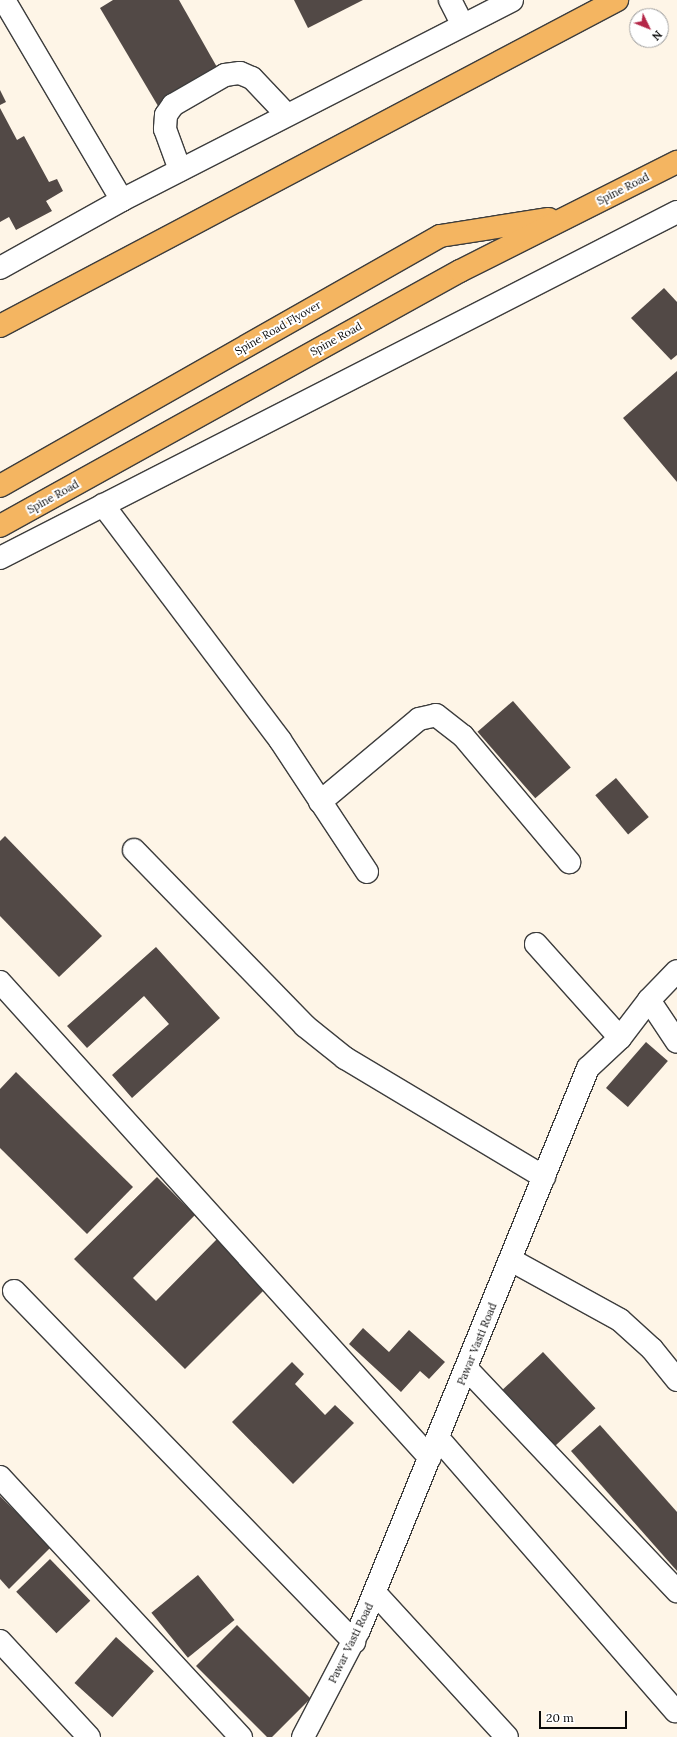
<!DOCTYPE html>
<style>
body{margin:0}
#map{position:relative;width:677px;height:1737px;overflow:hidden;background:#fef5e7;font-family:Lora,serif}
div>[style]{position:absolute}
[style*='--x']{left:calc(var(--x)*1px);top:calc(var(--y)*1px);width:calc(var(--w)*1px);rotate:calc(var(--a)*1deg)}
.building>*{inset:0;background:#524946;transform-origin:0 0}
.roads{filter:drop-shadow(1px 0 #3d3d3d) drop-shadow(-1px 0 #3d3d3d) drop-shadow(0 1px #3d3d3d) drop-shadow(0 -1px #3d3d3d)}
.minor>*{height:22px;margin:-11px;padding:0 11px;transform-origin:11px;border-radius:11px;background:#fff}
.major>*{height:22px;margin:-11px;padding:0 11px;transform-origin:11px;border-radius:11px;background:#f4b561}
span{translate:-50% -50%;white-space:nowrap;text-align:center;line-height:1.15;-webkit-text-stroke:4px #fff;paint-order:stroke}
.street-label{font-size:11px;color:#0a0a0a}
.north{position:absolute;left:629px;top:8px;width:40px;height:40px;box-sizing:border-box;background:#fff;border:1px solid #9d9d9d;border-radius:50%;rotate:133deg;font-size:11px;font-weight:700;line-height:16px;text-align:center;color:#0a0a0a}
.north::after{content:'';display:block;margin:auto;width:14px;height:18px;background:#b42748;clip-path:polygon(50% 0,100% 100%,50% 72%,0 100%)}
.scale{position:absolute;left:539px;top:1711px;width:88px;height:18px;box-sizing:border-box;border:2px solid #0a0a0a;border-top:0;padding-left:5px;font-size:12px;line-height:14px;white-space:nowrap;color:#0a0a0a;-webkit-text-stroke:3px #fff;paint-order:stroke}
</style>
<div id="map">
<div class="building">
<div style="clip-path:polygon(113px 0,179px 0,218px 69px,158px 106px,100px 8px)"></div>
<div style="clip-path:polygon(294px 0,363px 0,308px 28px)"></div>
<div style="clip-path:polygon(0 90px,6px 102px,0 105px)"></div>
<div style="clip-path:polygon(0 108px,17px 140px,24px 136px,49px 182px,57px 179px,63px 191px,46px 201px,52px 211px,16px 230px,9px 217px,0 222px)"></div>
<div style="clip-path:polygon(664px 288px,677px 302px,677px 355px,671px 360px,631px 318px)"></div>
<div style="clip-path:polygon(677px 371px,677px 482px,623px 418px)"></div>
<div style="left:513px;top:701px;width:88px;height:47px;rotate:49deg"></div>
<div style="left:616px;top:778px;width:51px;height:27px;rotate:50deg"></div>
<div style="clip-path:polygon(5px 836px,102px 936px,59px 977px,0 916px,0 841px)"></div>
<div style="clip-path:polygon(156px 947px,220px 1018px,132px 1098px,112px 1075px,169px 1024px,144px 996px,87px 1048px,67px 1026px)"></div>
<div style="left:646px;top:1042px;width:29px;height:61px;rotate:41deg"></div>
<div style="clip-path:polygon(16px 1072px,133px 1187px,87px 1234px,0 1148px,0 1089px)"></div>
<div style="clip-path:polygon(157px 1177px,195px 1215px,133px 1278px,156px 1301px,218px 1238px,267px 1287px,185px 1369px,74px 1259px)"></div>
<div style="clip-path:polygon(363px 1328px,389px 1352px,409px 1330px,445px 1362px,429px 1379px,420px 1371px,401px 1392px,349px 1344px)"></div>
<div style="left:543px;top:1352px;width:77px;height:55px;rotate:47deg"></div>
<div style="clip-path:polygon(292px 1362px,304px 1374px,295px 1384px,325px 1415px,335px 1405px,354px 1423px,293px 1484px,232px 1422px)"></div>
<div style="clip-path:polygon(600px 1425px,677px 1512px,677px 1571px,571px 1451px)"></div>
<div style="clip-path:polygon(0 1496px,51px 1547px,9px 1589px,0 1579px)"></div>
<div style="left:50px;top:1559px;width:58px;height:47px;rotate:46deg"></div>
<div style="left:198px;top:1575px;width:58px;height:60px;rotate:51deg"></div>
<div style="left:237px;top:1625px;width:104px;height:58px;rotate:45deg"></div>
<div style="left:116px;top:1637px;width:51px;height:62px;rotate:42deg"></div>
</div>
<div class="roads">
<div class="minor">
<div style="--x:4;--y:0;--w:232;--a:59.5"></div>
<div style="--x:450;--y:0;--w:28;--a:63"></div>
<div style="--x:180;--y:170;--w:44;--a:-110.1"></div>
<div style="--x:165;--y:129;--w:14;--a:-86"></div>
<div style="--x:166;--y:115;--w:12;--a:-55"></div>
<div style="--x:173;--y:105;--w:60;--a:-30"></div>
<div style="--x:225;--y:75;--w:15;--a:-8"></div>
<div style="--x:240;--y:73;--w:13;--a:23"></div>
<div style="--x:252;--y:78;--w:51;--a:46.6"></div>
<div style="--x:0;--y:268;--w:140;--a:-29.1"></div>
<div style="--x:122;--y:200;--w:438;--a:-27.1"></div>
<div style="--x:103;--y:505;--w:294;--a:53"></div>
<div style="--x:280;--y:740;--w:158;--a:56.6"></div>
<div style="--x:0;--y:558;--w:760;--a:-27.07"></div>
<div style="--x:320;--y:802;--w:129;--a:-40"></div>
<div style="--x:419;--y:719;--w:17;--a:-13"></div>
<div style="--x:436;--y:715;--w:34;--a:38"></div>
<div style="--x:463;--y:736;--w:165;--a:49.9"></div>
<div style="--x:134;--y:850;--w:245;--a:45.8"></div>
<div style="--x:305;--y:1026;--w:51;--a:38.7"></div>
<div style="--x:345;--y:1058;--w:232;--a:30.9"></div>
<div style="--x:536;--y:944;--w:126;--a:48.2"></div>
<div style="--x:0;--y:982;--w:641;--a:47.91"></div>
<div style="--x:649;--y:1000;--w:50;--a:56.3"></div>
<div style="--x:511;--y:1260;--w:124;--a:28.8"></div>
<div style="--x:620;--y:1320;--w:43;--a:42.2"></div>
<div style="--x:652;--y:1349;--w:40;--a:51"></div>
<div style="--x:14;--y:1291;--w:489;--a:45.9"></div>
<div style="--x:467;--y:1369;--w:306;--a:46.6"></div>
<div style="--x:438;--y:1438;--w:362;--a:49"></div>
<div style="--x:0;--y:1477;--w:355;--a:47.2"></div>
<div style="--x:375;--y:1593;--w:195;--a:47.5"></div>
<div style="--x:0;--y:1641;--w:131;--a:47.2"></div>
<div style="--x:303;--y:1737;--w:121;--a:-62.4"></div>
<div style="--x:359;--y:1630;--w:607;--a:-67.83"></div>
<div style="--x:588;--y:1068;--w:44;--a:-43.2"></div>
<div style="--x:620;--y:1038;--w:48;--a:-52.7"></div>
<div style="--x:649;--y:1000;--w:40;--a:-46"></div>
</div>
<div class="major">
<div style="--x:0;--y:326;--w:698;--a:-27.85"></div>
<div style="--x:0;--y:486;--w:506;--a:-29.6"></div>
<div style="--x:440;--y:236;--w:110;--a:-8.9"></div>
<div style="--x:0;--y:526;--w:526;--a:-29"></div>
<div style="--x:460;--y:271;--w:243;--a:-26.7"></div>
</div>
</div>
<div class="street-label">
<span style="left:623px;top:189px;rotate:-27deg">Spine Road</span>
<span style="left:278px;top:328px;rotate:-30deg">Spine Road Flyover</span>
<span style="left:336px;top:339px;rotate:-29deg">Spine Road</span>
<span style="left:53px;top:497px;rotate:-29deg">Spine Road</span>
<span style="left:477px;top:1344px;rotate:-68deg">Pawar Vasti Road</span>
<span style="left:351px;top:1643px;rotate:-64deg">Pawar Vasti Road</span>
</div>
<div class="north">N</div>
<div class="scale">20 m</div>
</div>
